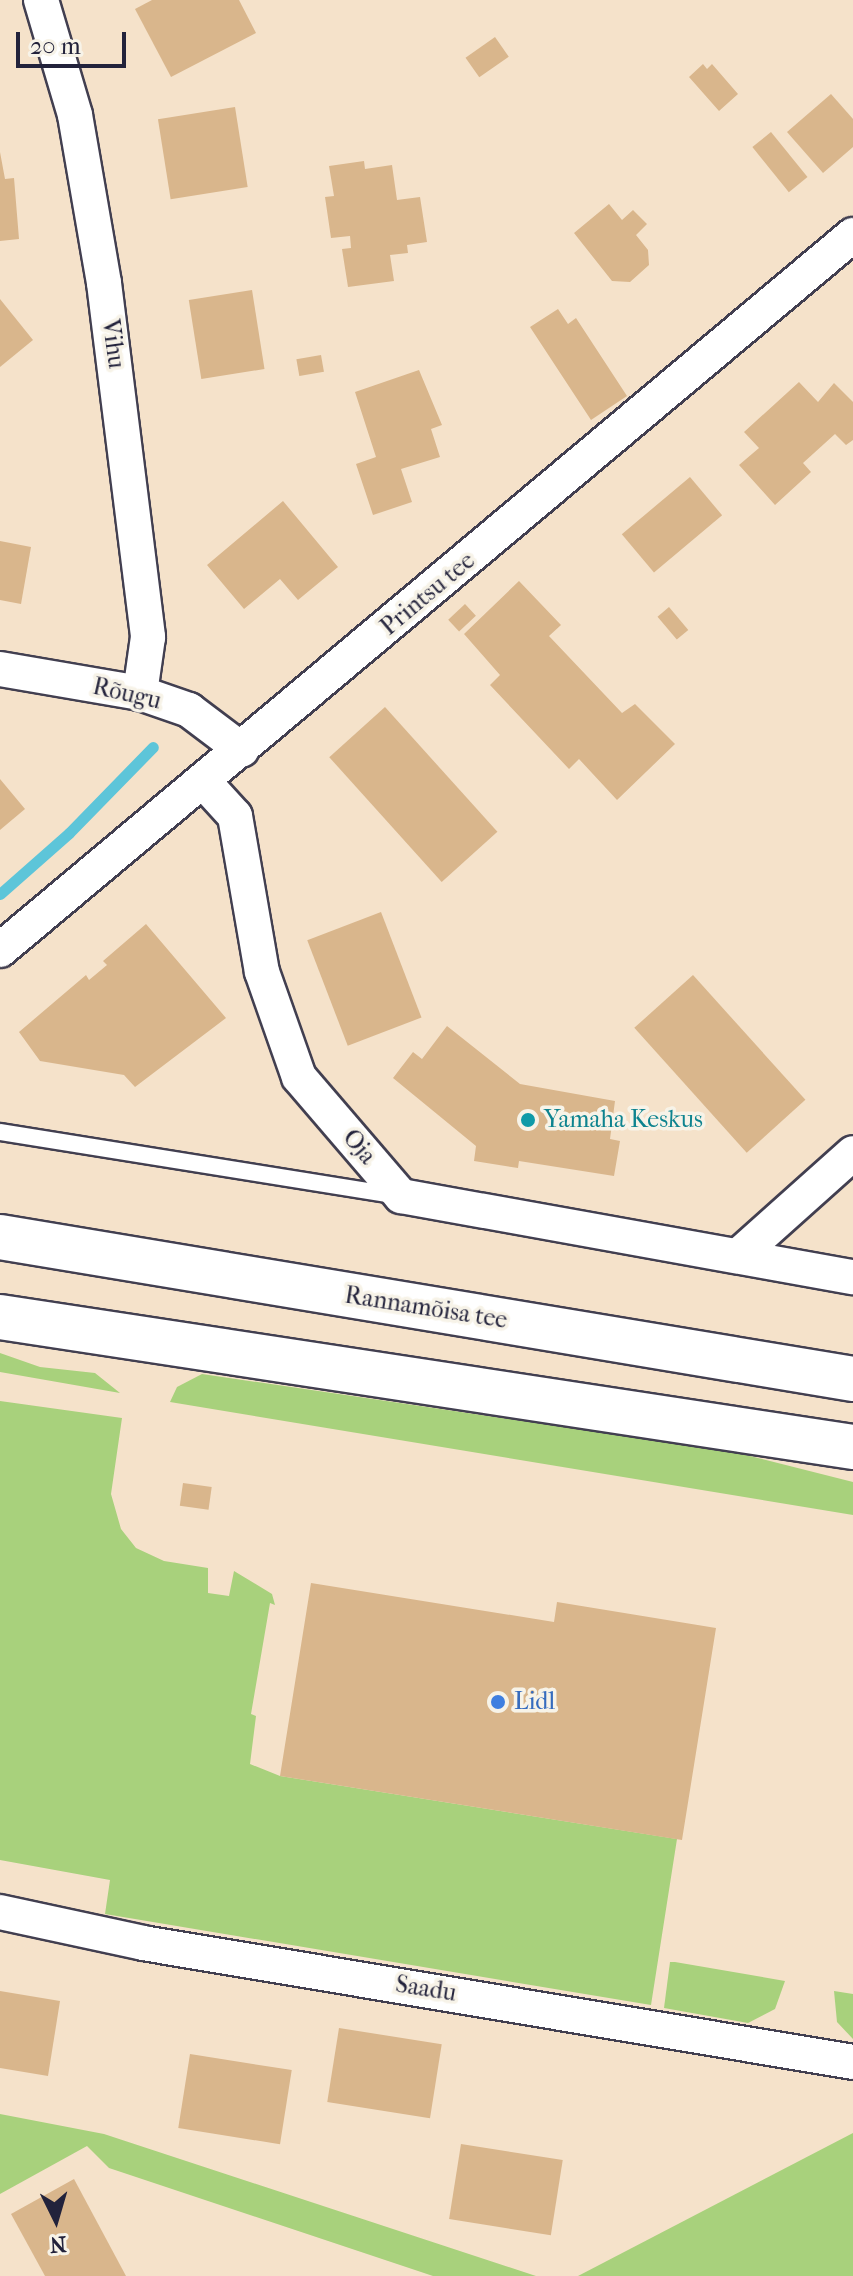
<!DOCTYPE html>
<meta charset="utf-8">
<style>
body{margin:0}
#map{position:relative;width:853px;height:2276px;overflow:hidden;background:#f5e2ca;font-family:"IM FELL French Canon",serif}
div>[style]{position:absolute}
[style*='--x']{left:calc(var(--x)*1px);top:calc(var(--y)*1px);width:calc(var(--w)*1px);rotate:calc(var(--a)*1deg)}
.green>*{inset:0;background:#a8d17c}
.stream>*{height:11px;margin:-5.5px;padding:0 5.5px;transform-origin:5.5px;border-radius:5.5px;background:#5dc5d9}
.building>*{inset:0;background:#d9b68c;transform-origin:0 0}
.roads{filter:drop-shadow(2px 0 #423f50) drop-shadow(-2px 0 #423f50) drop-shadow(0 2px #423f50) drop-shadow(0 -2px #423f50)}
.service>*{height:16px;margin:-8px;padding:0 8px;transform-origin:8px;border-radius:8px;background:#fff}
.minor>*{height:34px;margin:-17px;padding:0 17px;transform-origin:17px;border-radius:17px;background:#fff}
.secondary>*{height:44px;margin:-22px;padding:0 22px;transform-origin:22px;border-radius:22px;background:#fff}
.dots>*{width:22px;height:22px;translate:-50% -50%;box-sizing:border-box;border:4px solid #f7f3e8;border-radius:50%}
span{translate:-50% -50%;white-space:nowrap;text-align:center;line-height:1.15;-webkit-text-stroke:7px #f7f3e8;paint-order:stroke}
.street-label{font-size:24px;color:#22223b}
.culture-label{font-size:24px;color:#0d838f}
.left{translate:0 -50%;text-align:left}
.shop-label{font-size:24px;color:#366cbe}
.north{position:absolute;left:16px;top:2180px;width:80px;height:80px;-webkit-text-stroke:6px #f7f3e8;paint-order:stroke;rotate:175deg;font-size:22px;font-weight:700;line-height:32px;text-align:center;color:#22223b}
.north::after{content:'';display:block;margin:auto;width:28px;height:36px;background:#22223b;clip-path:polygon(50% 0,100% 100%,50% 72%,0 100%)}
.scale{position:absolute;left:16px;top:32px;width:110px;height:36px;box-sizing:border-box;border:4px solid #22223b;border-top:0;padding-left:10px;font-size:24px;line-height:28px;white-space:nowrap;color:#22223b;-webkit-text-stroke:6px #f7f3e8;paint-order:stroke}
</style>
<div id="map">
<div class="green">
<div style="clip-path:polygon(0 1353px,40px 1367px,95px 1373px,120px 1393px,0 1372px)"></div>
<div style="clip-path:polygon(202px 1374px,734px 1452px,853px 1482px,853px 1515px,170px 1402px,177px 1387px)"></div>
<div style="clip-path:polygon(0 1401px,122px 1418px,111px 1494px,121px 1529px,136px 1548px,164px 1561px,208px 1568px,208px 1593px,229px 1596px,234px 1571px,272px 1594px,275px 1605px,270px 1603px,251px 1714px,256px 1716px,250px 1764px,280px 1776px,677px 1839px,651px 2005px,105px 1914px,110px 1880px,0 1860px)"></div>
<div style="clip-path:polygon(670px 1962px,675px 1962px,785px 1981px,775px 2009px,748px 2023px,664px 2008px)"></div>
<div style="clip-path:polygon(834px 1991px,853px 1994px,853px 2039px,837px 2022px)"></div>
<div style="clip-path:polygon(0 2114px,104px 2134px,536px 2276px,433px 2276px,109px 2168px,87px 2146px,0 2194px)"></div>
<div style="clip-path:polygon(853px 2133px,853px 2276px,578px 2276px)"></div>
</div>
<div class="stream">
<div style="--x:0;--y:894;--w:92;--a:-41.5"></div>
<div style="--x:69;--y:833;--w:120;--a:-45.7"></div>
</div>
<div class="building">
<div style="clip-path:polygon(152px 0,239px 0,256px 33px,171px 77px,135px 9px)"></div>
<div style="left:495px;top:37px;width:24px;height:36px;rotate:55deg"></div>
<div style="clip-path:polygon(703px 64px,707px 69px,712px 64px,738px 94px,719px 111px,689px 77px)"></div>
<div style="clip-path:polygon(831px 94px,853px 119px,853px 147px,823px 173px,787px 132px)"></div>
<div style="left:235px;top:107px;width:81px;height:78px;rotate:81deg"></div>
<div style="left:771px;top:132px;width:58px;height:24px;rotate:51deg"></div>
<div style="clip-path:polygon(0 152px,5px 179px,14px 178px,19px 239px,0 241px)"></div>
<div style="clip-path:polygon(364px 161px,365px 169px,392px 165px,397px 200px,420px 197px,427px 242px,407px 245px,408px 253px,390px 255px,394px 281px,348px 287px,342px 249px,351px 248px,350px 236px,331px 238px,325px 197px,334px 196px,329px 166px)"></div>
<div style="clip-path:polygon(609px 204px,622px 220px,633px 210px,647px 224px,636px 235px,648px 250px,649px 265px,630px 282px,612px 281px,574px 233px)"></div>
<div style="left:252px;top:290px;width:80px;height:64px;rotate:81deg"></div>
<div style="clip-path:polygon(0 299px,33px 340px,0 367px)"></div>
<div style="clip-path:polygon(558px 309px,568px 324px,576px 318px,627px 396px,591px 420px,530px 327px)"></div>
<div style="left:321px;top:355px;width:17px;height:25px;rotate:80deg"></div>
<div style="clip-path:polygon(419px 370px,442px 425px,431px 429px,440px 457px,401px 469px,412px 502px,373px 515px,356px 464px,376px 457px,355px 392px)"></div>
<div style="clip-path:polygon(799px 382px,818px 402px,834px 383px,853px 402px,853px 440px,846px 445px,835px 434px,803px 463px,811px 472px,775px 505px,739px 465px,759px 448px,744px 432px)"></div>
<div style="left:690px;top:477px;width:50px;height:89px;rotate:50deg"></div>
<div style="clip-path:polygon(283px 501px,338px 567px,298px 600px,280px 579px,244px 609px,207px 565px)"></div>
<div style="clip-path:polygon(0 541px,31px 547px,21px 604px,0 600px)"></div>
<div style="clip-path:polygon(519px 581px,561px 625px,549px 636px,622px 713px,635px 704px,675px 744px,617px 800px,579px 759px,569px 769px,490px 685px,500px 675px,464px 634px)"></div>
<div style="left:465px;top:604px;width:16px;height:23px;rotate:47deg"></div>
<div style="left:669px;top:607px;width:30px;height:15px;rotate:50deg"></div>
<div style="left:385px;top:707px;width:168px;height:75px;rotate:48deg"></div>
<div style="clip-path:polygon(0 779px,25px 809px,0 830px)"></div>
<div style="left:381px;top:912px;width:113px;height:79px;rotate:69deg"></div>
<div style="clip-path:polygon(146px 924px,226px 1018px,135px 1087px,124px 1075px,40px 1061px,19px 1032px,86px 975px,89px 980px,107px 965px,103px 961px)"></div>
<div style="left:693px;top:975px;width:168px;height:79px;rotate:48deg"></div>
<div style="clip-path:polygon(447px 1026px,520px 1084px,615px 1101px,610px 1139px,620px 1141px,614px 1176px,519px 1161px,518px 1168px,474px 1161px,476px 1146px,393px 1078px,413px 1052px,422px 1059px)"></div>
<div style="left:183px;top:1483px;width:29px;height:23px;rotate:8deg"></div>
<div style="clip-path:polygon(311px 1583px,554px 1622px,557px 1602px,716px 1628px,682px 1840px,280px 1776px)"></div>
<div style="clip-path:polygon(0 1991px,60px 2001px,48px 2076px,0 2068px)"></div>
<div style="left:339px;top:2028px;width:104px;height:75px;rotate:9deg"></div>
<div style="left:190px;top:2054px;width:103px;height:75px;rotate:9deg"></div>
<div style="left:461px;top:2144px;width:103px;height:76px;rotate:9deg"></div>
<div style="clip-path:polygon(74px 2179px,126px 2276px,45px 2276px,11px 2214px)"></div>
</div>
<div class="roads">
<div class="service">
<div style="--x:0;--y:1132;--w:400;--a:9.1"></div>
</div>
<div class="minor">
<div style="--x:41;--y:0;--w:120;--a:73.5"></div>
<div style="--x:75;--y:115;--w:170;--a:80.2"></div>
<div style="--x:104;--y:283;--w:357;--a:82.9"></div>
<div style="--x:148;--y:637;--w:57;--a:98.1"></div>
<div style="--x:0;--y:669;--w:142;--a:9.7"></div>
<div style="--x:140;--y:693;--w:52;--a:19.1"></div>
<div style="--x:189;--y:710;--w:66;--a:37"></div>
<div style="--x:204;--y:782;--w:46;--a:47.6"></div>
<div style="--x:235;--y:816;--w:158;--a:80.2"></div>
<div style="--x:262;--y:972;--w:111;--a:70.6"></div>
<div style="--x:299;--y:1077;--w:157;--a:49.4"></div>
<div style="--x:401;--y:1196;--w:459;--a:10.2"></div>
<div style="--x:0;--y:950;--w:1113;--a:-39.97"></div>
<div style="--x:738;--y:1256;--w:154;--a:-41.8"></div>
<div style="--x:0;--y:1912;--w:146;--a:12.2"></div>
<div style="--x:143;--y:1943;--w:720;--a:9.51"></div>
</div>
<div class="secondary">
<div style="--x:0;--y:1237;--w:865;--a:9.45"></div>
<div style="--x:0;--y:1317;--w:863;--a:8.67"></div>
</div>
</div>
<div class="dots">
<div style="left:528px;top:1120px;background:#0f9aa8"></div>
<div style="left:498px;top:1702px;background:#3f7fe0"></div>
</div>
<div class="street-label">
<span style="left:113px;top:344px;rotate:82deg">Vihu</span>
<span style="left:428px;top:594px;rotate:-40deg">Printsu tee</span>
<span style="left:127px;top:694px;rotate:13deg">Rõugu</span>
<span style="left:359px;top:1147px;rotate:50deg">Oja</span>
<span style="left:426px;top:1308px;rotate:9deg">Rannamõisa tee</span>
<span style="left:426px;top:1989px;rotate:9deg">Saadu</span>
</div>
<div class="culture-label">
<span class="left" style="left:544px;top:1120px">Yamaha Keskus</span>
</div>
<div class="shop-label">
<span class="left" style="left:514px;top:1702px">Lidl</span>
</div>
<div class="north">N</div>
<div class="scale">20 m</div>
</div>
